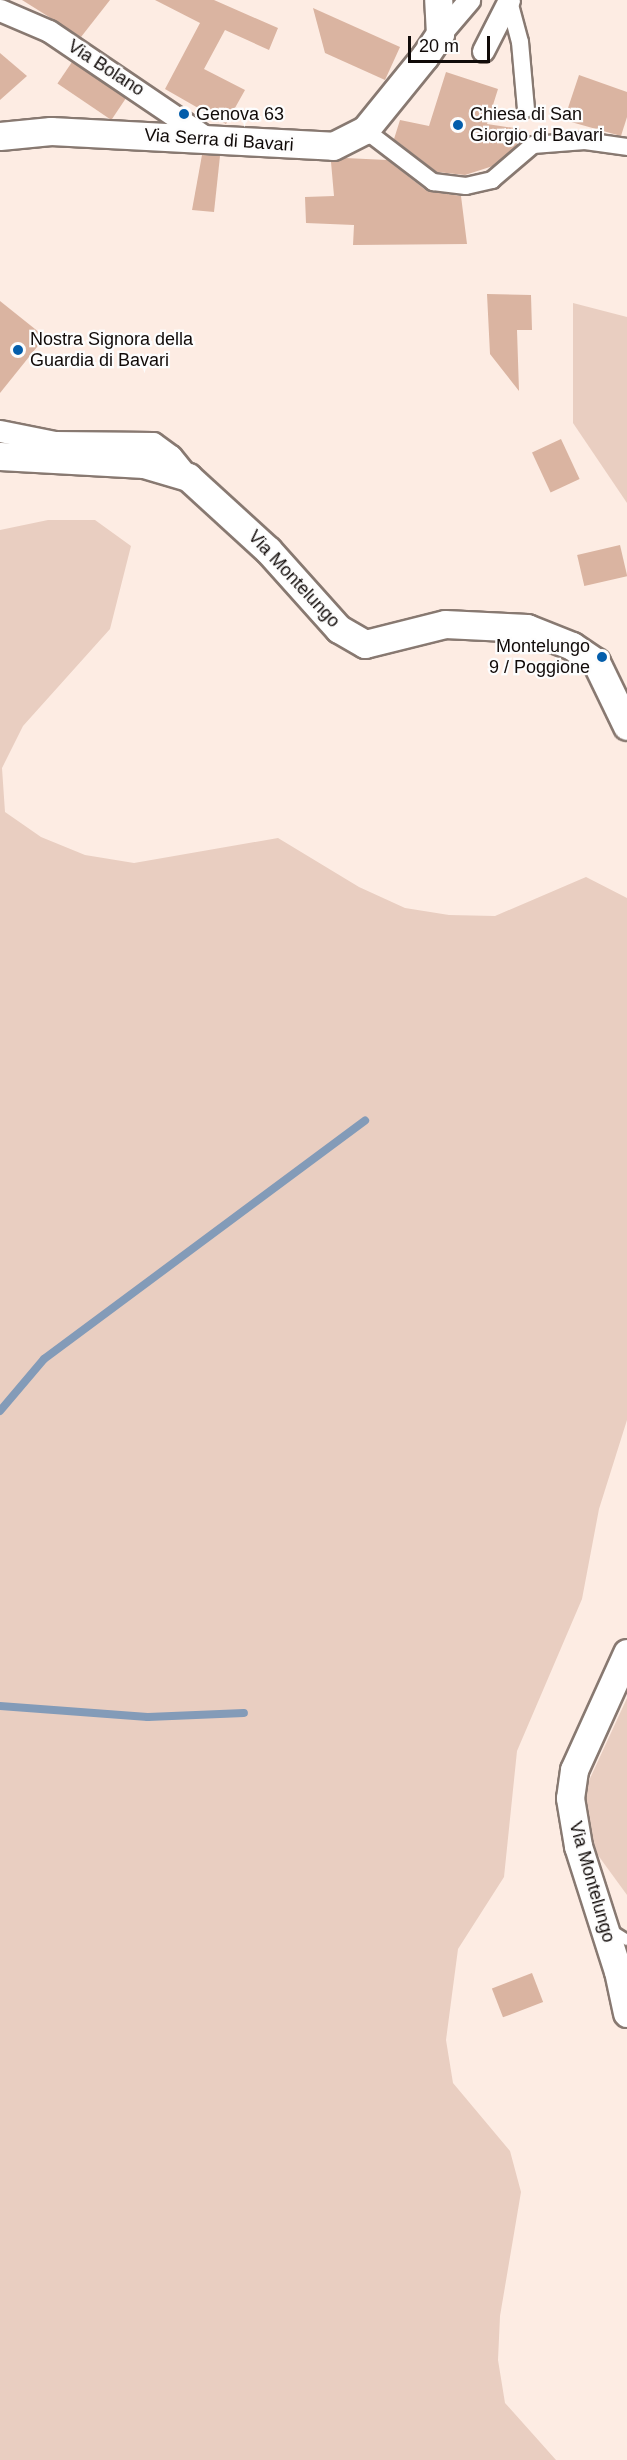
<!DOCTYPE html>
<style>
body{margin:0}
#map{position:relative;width:627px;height:2460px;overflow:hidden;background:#fdece3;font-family:Arial,sans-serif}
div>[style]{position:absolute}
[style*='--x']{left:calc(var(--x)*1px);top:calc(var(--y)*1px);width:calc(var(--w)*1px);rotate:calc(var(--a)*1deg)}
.green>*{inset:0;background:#e9cec1}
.stream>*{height:8px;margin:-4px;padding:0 4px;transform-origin:4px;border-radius:4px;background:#839bb8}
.building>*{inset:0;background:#dab4a1;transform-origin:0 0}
.roads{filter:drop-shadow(2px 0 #887971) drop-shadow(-2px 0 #887971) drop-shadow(0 2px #887971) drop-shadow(0 -2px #887971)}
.service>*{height:10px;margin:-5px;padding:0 5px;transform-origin:5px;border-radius:5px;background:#fff}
.pedestrian>*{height:16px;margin:-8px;padding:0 8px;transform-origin:8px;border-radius:8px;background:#fff}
.minor>*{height:21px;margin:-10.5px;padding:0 10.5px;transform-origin:10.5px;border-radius:10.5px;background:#fff}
.tertiary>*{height:27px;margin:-13.5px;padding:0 13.5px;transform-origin:13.5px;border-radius:13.5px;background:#fff}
.dots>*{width:16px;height:16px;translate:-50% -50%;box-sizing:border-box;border:3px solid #fdfdfd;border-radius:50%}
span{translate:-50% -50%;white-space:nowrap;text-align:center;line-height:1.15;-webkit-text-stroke:4.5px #fdfdfd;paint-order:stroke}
.street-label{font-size:18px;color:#100a08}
.poi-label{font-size:18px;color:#100a08}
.left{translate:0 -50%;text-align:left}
.right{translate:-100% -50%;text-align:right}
.scale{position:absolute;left:408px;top:36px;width:82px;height:27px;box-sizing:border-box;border:3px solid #100a08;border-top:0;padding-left:8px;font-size:18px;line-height:21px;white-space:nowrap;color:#100a08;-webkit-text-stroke:4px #fdfdfd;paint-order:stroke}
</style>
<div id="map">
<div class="green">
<div style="clip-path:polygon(573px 303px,627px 317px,627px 503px,573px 423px)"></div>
<div style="clip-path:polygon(48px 520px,95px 520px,131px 546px,110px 629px,23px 726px,2px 768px,5px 812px,41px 837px,85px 855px,134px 863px,278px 838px,359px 887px,405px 908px,449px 915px,495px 916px,586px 877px,627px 898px,627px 1420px,599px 1509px,582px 1599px,517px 1751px,504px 1877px,458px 1949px,446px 2040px,453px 2083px,510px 2151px,521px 2192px,500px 2316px,498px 2360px,505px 2403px,556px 2460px,0 2460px,0 530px)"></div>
<div style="clip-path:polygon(627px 1698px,627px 1895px,592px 1847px,581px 1798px)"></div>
</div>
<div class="stream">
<div style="--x:0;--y:1411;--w:68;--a:-49.8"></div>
<div style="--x:44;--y:1359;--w:400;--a:-36.6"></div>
<div style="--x:0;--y:1706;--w:148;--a:4.3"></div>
<div style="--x:148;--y:1717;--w:96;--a:-2.4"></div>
</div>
<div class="building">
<div style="clip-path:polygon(22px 0,110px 0,81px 37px)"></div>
<div style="clip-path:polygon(155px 0,214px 0,278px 28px,269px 50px,225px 30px,204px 69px,245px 90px,226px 124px,165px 89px,200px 23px)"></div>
<div style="clip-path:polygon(313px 8px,400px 47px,385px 80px,325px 53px)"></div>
<div style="clip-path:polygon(0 53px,27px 76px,0 100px)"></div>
<div style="left:72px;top:62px;width:65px;height:26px;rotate:34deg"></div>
<div style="clip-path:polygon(446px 72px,498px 89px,487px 124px,521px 129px,517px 145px,493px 166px,465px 175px,437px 172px,394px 139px,400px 120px,429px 126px)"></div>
<div style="clip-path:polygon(579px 75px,627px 92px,627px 117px,621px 136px,564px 120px)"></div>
<div style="clip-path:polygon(202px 155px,220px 156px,214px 212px,192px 210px)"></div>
<div style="clip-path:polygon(345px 158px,387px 160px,427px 191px,461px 196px,467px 244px,353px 245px,354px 225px,306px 223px,305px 197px,334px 196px,331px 162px)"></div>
<div style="clip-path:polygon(487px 294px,531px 295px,532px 330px,517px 330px,519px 391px,490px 354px)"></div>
<div style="clip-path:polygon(0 301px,45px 337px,0 393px)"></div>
<div style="left:561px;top:439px;width:44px;height:32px;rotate:65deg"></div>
<div style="left:620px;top:545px;width:32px;height:44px;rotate:77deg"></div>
<div style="left:532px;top:1973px;width:31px;height:43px;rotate:69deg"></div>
</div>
<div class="roads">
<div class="service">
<div style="--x:611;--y:1930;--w:19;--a:32"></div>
</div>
<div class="pedestrian">
<div style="--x:509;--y:1;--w:42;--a:75"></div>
<div style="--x:520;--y:42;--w:67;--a:84.9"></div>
<div style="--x:365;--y:130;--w:86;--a:37.4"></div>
<div style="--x:433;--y:182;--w:33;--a:7"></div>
<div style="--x:466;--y:186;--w:27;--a:-13"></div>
<div style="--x:492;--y:180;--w:54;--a:-40.5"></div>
<div style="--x:533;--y:145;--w:52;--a:-4.4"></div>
<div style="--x:585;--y:141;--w:42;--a:8.1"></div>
</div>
<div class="minor">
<div style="--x:0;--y:10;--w:53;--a:23.2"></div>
<div style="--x:49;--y:31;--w:191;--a:34.1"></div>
<div style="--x:440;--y:34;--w:45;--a:-49.5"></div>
<div style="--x:483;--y:51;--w:57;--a:-63"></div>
<div style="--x:0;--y:431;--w:56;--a:11.3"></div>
<div style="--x:55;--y:442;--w:98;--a:0.6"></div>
<div style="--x:153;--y:443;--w:22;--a:36"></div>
<div style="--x:171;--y:456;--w:27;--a:51"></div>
</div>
<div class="tertiary">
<div style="--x:0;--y:136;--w:51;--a:-5.6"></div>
<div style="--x:51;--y:131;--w:282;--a:3"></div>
<div style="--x:333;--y:146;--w:36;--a:-27"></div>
<div style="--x:365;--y:130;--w:95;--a:-51"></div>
<div style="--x:425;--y:56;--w:27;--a:-56"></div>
<div style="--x:440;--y:34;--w:34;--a:-93"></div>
<div style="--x:0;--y:456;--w:144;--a:3.2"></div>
<div style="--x:144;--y:464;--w:46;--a:16.5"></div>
<div style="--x:188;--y:477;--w:108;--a:42.4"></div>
<div style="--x:268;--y:550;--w:106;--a:48.1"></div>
<div style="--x:339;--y:629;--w:30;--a:30"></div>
<div style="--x:365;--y:644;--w:82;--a:-14"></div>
<div style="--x:445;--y:624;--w:82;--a:2.8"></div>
<div style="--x:527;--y:628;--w:48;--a:21.8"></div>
<div style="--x:572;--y:646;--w:29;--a:34"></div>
<div style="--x:596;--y:662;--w:71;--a:64.2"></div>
<div style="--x:627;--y:1653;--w:128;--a:114.4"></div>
<div style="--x:574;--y:1770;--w:28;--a:98"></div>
<div style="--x:570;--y:1798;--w:49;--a:80.5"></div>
<div style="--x:578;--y:1846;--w:131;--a:72.3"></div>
<div style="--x:618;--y:1971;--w:43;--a:77.9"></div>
</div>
</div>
<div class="dots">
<div style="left:184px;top:114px;background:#035dab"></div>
<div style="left:458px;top:125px;background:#035dab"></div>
<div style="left:18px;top:350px;background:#035dab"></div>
<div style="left:602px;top:657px;background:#035dab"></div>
</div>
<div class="street-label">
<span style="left:106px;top:68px;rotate:33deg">Via Bolano</span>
<span style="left:219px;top:140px;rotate:4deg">Via Serra di Bavari</span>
<span style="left:294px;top:579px;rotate:47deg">Via Montelungo</span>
<span style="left:592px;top:1882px;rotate:74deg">Via Montelungo</span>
</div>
<div class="poi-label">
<span class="left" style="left:196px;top:114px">Genova 63</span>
<span class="left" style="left:470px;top:125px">Chiesa di San<br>Giorgio di Bavari</span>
<span class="left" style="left:30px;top:350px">Nostra Signora della<br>Guardia di Bavari</span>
<span class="right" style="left:590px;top:657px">Montelungo<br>9 / Poggione</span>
</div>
<div class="scale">20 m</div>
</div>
